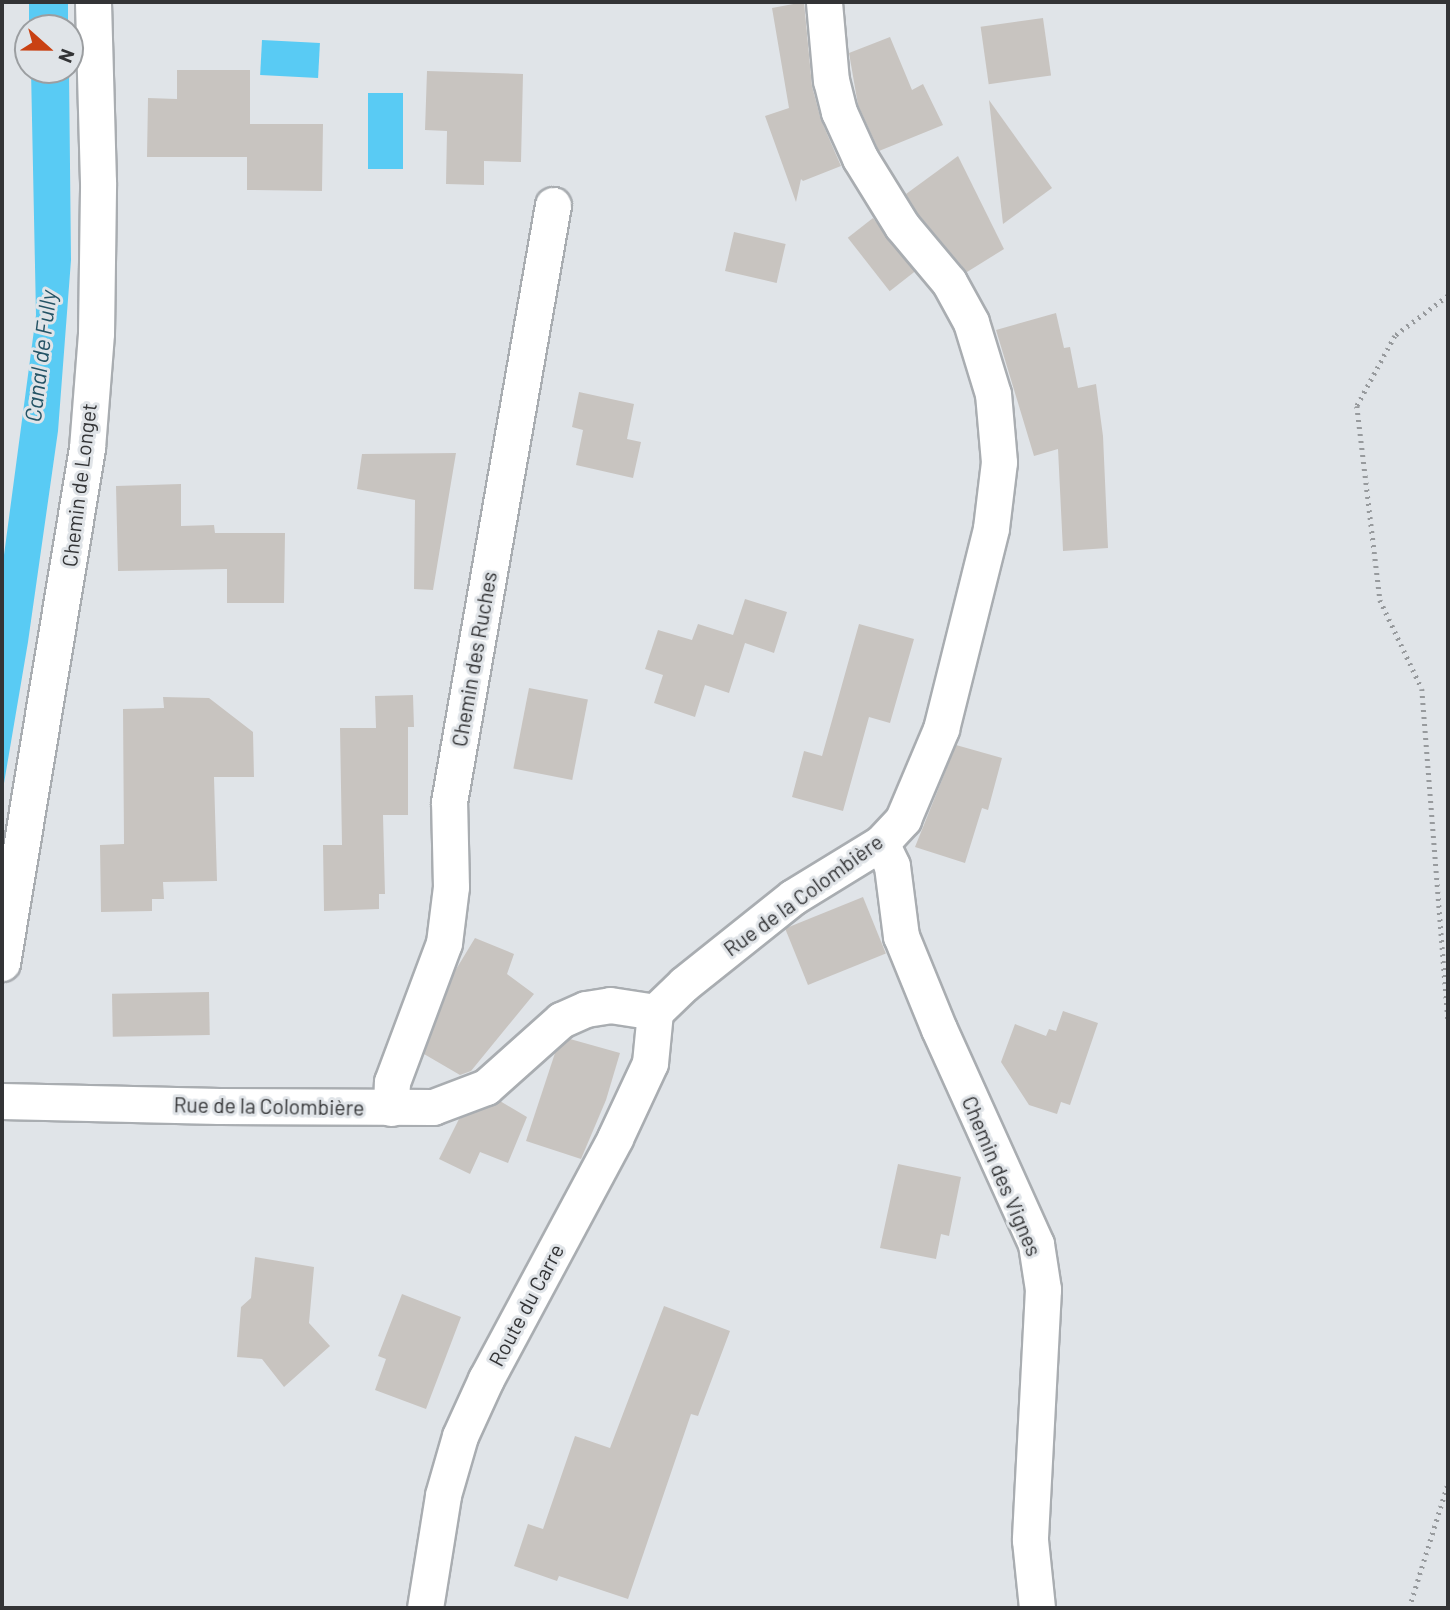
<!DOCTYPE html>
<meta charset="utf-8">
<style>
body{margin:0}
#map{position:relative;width:1450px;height:1610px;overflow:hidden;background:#e0e4e8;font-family:Barlow,sans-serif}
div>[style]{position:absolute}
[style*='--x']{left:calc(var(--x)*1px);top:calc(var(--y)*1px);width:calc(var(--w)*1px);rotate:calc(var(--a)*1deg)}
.water>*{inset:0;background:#59cbf4;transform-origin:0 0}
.building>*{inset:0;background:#c8c4c0;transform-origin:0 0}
.path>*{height:4.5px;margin-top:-2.25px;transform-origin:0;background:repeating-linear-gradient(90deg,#979a9d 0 2px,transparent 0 7px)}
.roads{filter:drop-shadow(2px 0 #a9adb1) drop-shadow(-2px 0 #a9adb1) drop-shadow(0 2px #a9adb1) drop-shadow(0 -2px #a9adb1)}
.minor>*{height:35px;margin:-17.5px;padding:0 17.5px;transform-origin:17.5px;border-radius:17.5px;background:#fff}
span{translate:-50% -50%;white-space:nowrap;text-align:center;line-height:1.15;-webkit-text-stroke:6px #e0e4e8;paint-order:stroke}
.street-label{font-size:21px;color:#333436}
.water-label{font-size:23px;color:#245365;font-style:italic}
.frame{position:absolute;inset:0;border:4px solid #333436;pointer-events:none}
.north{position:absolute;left:14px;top:14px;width:70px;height:70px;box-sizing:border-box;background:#e0e4e8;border:2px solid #9b9ea1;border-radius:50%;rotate:111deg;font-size:19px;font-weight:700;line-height:28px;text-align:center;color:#333436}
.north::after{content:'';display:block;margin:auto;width:24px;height:32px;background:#c94113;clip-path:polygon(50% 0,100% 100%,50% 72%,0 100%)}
</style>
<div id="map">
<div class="water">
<div style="left:29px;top:2px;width:39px;height:26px"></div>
<div style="left:262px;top:40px;width:58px;height:35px;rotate:3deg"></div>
<div style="clip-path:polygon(31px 70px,69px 70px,71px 260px,58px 431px,28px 642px,2px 795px,2px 570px,36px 315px)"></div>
<div style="left:368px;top:93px;width:35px;height:76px"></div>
</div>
<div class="building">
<div style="clip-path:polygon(804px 2px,812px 86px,821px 120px,841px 166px,803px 181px,801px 179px,796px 202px,765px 116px,789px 108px,772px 8px)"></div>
<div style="left:1043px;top:18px;width:58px;height:63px;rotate:82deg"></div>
<div style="clip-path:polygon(890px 37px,912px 90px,923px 84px,943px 125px,879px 151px,858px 105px,849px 53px)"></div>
<div style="clip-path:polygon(177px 70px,250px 70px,250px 124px,323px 124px,322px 191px,247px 190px,247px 157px,147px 157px,148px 98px,177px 99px)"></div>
<div style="clip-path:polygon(427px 71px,523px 74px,521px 162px,484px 161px,484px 185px,446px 184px,447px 131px,425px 130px)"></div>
<div style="clip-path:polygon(989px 100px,1052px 188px,1003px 224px)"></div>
<div style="clip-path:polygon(958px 156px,1004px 249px,967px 272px,918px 214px,906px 194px)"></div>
<div style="left:873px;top:218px;width:68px;height:32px;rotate:52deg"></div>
<div style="left:734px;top:232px;width:53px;height:40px;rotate:13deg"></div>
<div style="clip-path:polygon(1056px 313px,1064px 348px,1070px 347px,1078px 388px,1096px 384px,1103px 436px,1108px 548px,1063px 551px,1058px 449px,1034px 456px,996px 330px)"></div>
<div style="clip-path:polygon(579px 392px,634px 404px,627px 439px,641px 442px,633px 478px,576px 465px,583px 430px,572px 427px)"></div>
<div style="clip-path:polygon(456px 453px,433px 590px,414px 589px,415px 500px,357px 489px,362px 454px)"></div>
<div style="clip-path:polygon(181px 484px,181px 526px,214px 525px,215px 533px,285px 533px,284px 603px,227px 603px,227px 569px,118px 571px,116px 486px)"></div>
<div style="clip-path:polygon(745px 599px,787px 612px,774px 653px,745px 643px,729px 693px,705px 685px,695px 717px,654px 703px,663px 675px,645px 669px,658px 630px,692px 640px,698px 624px,733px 635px)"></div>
<div style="clip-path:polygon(859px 624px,914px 639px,890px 723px,869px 717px,843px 811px,792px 797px,804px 751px,822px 756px)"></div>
<div style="left:529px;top:688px;width:60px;height:82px;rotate:11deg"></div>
<div style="clip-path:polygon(413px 695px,414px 727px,408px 727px,408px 815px,383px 815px,385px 894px,379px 894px,379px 909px,324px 911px,323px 845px,342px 845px,340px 728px,376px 728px,375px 696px)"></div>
<div style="clip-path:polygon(163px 697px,209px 698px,253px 732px,254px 777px,214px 777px,217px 881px,163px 882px,164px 899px,152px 899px,152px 911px,101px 912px,100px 845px,124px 844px,123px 709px,164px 708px)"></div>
<div style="clip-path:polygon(956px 745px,1002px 758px,988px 810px,982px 808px,965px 863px,915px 847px)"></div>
<div style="left:863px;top:897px;width:61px;height:84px;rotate:68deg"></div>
<div style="clip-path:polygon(475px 938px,514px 954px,507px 974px,534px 994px,471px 1071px,460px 1075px,424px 1054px,455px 971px)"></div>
<div style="left:209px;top:992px;width:43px;height:97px;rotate:89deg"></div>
<div style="clip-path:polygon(1063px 1011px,1098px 1023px,1070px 1105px,1061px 1102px,1057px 1114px,1029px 1105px,1001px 1062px,1015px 1024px,1046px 1036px,1049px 1029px,1056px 1031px)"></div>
<div style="clip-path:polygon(570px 1039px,620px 1053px,606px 1100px,581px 1159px,526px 1141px,555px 1053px)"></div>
<div style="clip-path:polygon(500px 1101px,527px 1117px,508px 1163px,480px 1152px,470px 1174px,439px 1159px,459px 1119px)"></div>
<div style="clip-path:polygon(898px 1164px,961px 1177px,949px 1236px,941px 1234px,936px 1259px,880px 1248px)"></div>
<div style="clip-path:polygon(255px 1257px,314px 1267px,309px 1323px,330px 1346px,284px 1387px,262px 1359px,237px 1357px,241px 1307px,251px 1298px)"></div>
<div style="clip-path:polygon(402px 1294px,461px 1317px,426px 1409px,375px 1390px,386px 1359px,378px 1356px)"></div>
<div style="clip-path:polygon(664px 1306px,730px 1331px,698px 1416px,691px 1414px,628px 1599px,559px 1576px,557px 1581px,514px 1566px,528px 1524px,543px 1529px,575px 1436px,610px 1448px)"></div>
</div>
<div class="path">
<div style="--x:1448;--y:296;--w:66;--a:143"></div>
<div style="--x:1395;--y:336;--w:80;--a:118.5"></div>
<div style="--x:1357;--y:406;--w:195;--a:83.2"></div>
<div style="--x:1380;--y:600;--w:98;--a:64.7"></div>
<div style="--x:1422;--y:689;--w:335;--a:85.5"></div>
<div style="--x:1409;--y:1608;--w:131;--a:-72.7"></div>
</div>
<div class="roads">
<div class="minor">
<div style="--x:881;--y:843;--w:25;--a:64"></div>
<div style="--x:892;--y:866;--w:71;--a:82.7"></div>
<div style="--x:901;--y:936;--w:100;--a:67.8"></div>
<div style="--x:939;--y:1029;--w:236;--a:65.7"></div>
<div style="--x:1036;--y:1244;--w:46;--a:81.2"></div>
<div style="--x:1043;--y:1289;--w:251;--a:93"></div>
<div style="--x:1030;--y:1540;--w:68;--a:84.1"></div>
<div style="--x:2;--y:963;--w:522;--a:-80.63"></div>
<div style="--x:87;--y:448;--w:115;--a:-85.5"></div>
<div style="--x:96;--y:333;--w:151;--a:-89.2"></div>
<div style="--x:98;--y:182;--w:180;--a:-91.6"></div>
<div style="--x:655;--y:1012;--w:40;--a:-44"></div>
<div style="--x:684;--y:984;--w:139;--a:-38.6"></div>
<div style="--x:793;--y:897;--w:103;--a:-31.5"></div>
<div style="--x:881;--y:843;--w:33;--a:-47"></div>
<div style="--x:903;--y:819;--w:98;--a:-67.1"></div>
<div style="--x:941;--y:729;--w:207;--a:-76"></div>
<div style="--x:991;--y:528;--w:66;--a:-83.1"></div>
<div style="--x:999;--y:462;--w:68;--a:-95"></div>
<div style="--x:993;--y:394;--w:75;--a:-107"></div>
<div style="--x:971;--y:322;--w:46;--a:-118.8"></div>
<div style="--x:949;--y:282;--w:73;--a:-130"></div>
<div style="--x:902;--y:226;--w:80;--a:-121.7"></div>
<div style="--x:860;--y:158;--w:51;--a:-114.5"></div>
<div style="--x:839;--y:112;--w:32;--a:-104"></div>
<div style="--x:831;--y:81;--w:79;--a:-95.1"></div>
<div style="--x:2;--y:1101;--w:217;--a:1.3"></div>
<div style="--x:219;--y:1106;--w:214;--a:0.3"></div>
<div style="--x:433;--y:1107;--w:57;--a:-20.7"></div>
<div style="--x:486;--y:1087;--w:101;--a:-41.8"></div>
<div style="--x:561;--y:1020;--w:27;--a:-24"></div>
<div style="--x:586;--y:1009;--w:24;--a:-9"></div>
<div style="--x:610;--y:1005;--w:46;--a:8.8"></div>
<div style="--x:391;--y:1108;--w:26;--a:-88"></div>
<div style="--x:392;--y:1082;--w:148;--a:-69.5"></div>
<div style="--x:444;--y:943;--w:56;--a:-82.9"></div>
<div style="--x:451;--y:887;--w:85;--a:-91.3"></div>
<div style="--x:449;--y:802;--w:606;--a:-80.12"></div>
<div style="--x:425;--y:1608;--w:114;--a:-80.9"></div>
<div style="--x:443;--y:1495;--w:61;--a:-73.9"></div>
<div style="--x:460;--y:1436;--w:63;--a:-65.5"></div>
<div style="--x:486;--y:1379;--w:273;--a:-61.8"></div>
<div style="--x:615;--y:1138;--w:83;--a:-65"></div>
<div style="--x:650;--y:1063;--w:51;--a:-84.4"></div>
</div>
</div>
<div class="street-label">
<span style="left:79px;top:485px;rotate:-83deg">Chemin de Longet</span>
<span style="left:474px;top:659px;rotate:-80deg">Chemin des Ruches</span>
<span style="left:803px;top:895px;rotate:-36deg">Rue de la Colombière</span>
<span style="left:269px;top:1106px;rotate:1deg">Rue de la Colombière</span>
<span style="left:1002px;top:1176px;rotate:67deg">Chemin des Vignes</span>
<span style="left:526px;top:1305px;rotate:-62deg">Route du Carre</span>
</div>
<div class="water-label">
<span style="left:40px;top:356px;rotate:-83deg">Canal de Fully</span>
</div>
<div class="frame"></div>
<div class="north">N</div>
</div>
